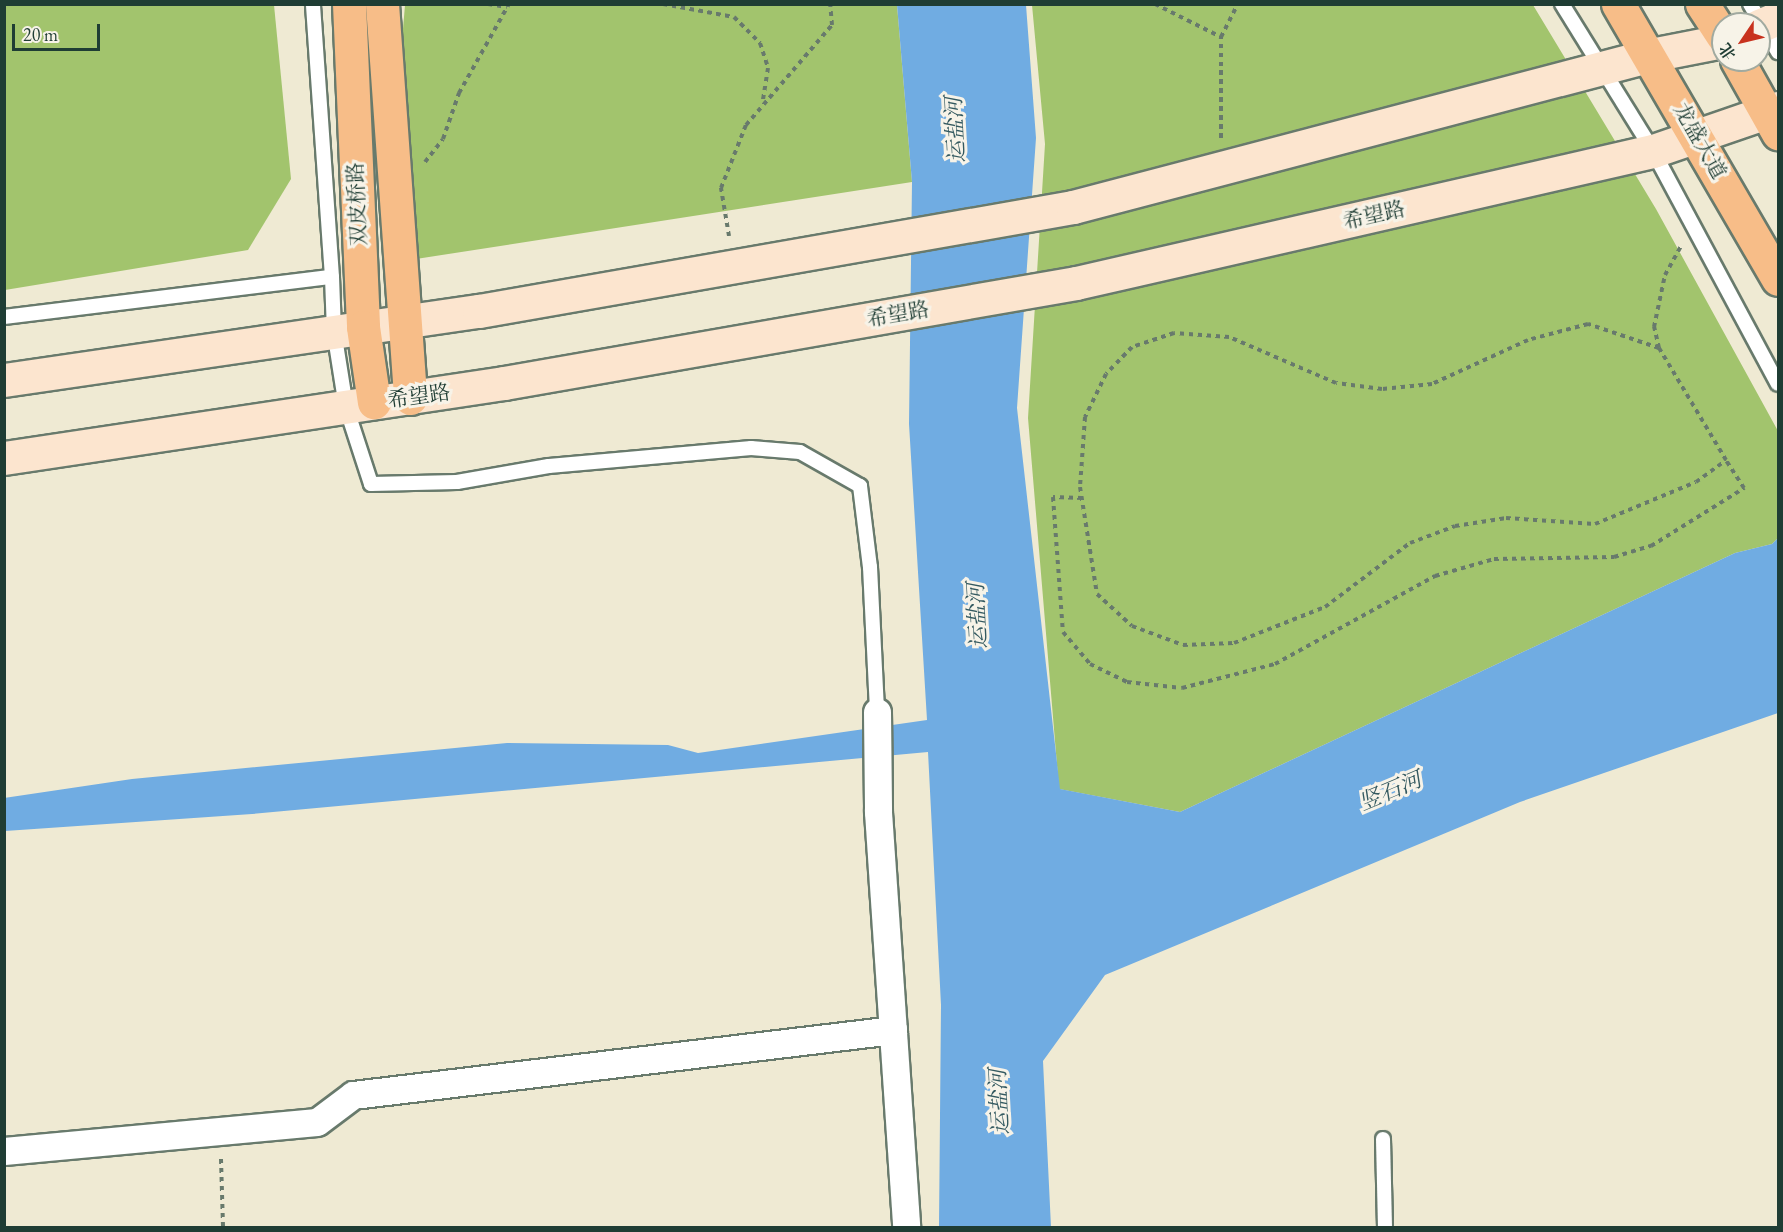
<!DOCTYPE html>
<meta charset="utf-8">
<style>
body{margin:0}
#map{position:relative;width:1783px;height:1232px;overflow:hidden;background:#efead3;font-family:"EB Garamond","Noto Serif SC",serif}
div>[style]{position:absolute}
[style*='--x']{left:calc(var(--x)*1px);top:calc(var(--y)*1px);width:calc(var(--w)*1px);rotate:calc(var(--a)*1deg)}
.green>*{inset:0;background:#a2c46d}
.water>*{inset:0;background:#70ace2}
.path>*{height:4px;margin-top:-2px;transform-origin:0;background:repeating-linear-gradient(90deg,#687a6c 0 4.5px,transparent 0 9px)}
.roads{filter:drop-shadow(2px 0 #687a6c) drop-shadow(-2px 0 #687a6c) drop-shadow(0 2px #687a6c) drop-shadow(0 -2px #687a6c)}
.service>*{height:14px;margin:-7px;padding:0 7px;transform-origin:7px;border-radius:7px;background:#fff}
.minor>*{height:27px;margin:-13.5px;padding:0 13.5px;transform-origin:13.5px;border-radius:13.5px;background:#fff}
.secondary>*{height:33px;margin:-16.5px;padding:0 16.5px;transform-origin:16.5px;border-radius:16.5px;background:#fce5cf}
.primary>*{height:33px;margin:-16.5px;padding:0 16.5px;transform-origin:16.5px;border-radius:16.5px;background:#f7bd88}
span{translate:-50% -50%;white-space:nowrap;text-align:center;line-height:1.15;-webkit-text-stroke:6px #f7f3e8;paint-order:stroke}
.street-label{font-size:21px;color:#1f3d34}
.water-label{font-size:22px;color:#335960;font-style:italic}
.frame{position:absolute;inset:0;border:6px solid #1f3d34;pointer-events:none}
.north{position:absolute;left:1711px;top:12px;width:60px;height:60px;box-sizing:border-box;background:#f7f3e8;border:2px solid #a1aaa0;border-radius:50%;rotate:235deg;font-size:16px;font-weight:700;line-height:24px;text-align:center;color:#1f3d34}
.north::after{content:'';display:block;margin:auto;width:21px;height:27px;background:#c8321e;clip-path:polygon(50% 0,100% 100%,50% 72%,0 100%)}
.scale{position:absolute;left:12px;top:24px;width:88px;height:27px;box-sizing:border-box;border:3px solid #1f3d34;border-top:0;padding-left:8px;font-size:18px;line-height:21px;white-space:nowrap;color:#1f3d34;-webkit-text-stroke:4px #f7f3e8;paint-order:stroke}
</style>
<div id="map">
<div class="green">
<div style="clip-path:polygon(274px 5px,291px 179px,248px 250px,5px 290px,5px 6px)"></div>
<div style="clip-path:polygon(405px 5px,897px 5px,912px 182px,416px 259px,400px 65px)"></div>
<div style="clip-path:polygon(1032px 5px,1533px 5px,1656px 209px,1778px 431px,1778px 538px,1772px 544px,1735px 553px,1180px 812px,1059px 789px,1028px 418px,1045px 144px)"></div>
</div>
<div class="water">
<div style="clip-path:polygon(897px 5px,1026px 5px,1036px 138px,1017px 408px,1060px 789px,1180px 812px,1735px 553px,1772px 544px,1778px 538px,1778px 713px,1520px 802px,1105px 975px,1043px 1061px,1051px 1227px,939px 1227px,941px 1005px,928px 752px,252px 814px,5px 831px,4px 798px,132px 779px,507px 743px,668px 745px,698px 753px,927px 720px,909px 424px,912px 182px)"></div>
</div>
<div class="path">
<div style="--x:488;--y:4;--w:19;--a:9"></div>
<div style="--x:663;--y:4;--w:72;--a:10.4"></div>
<div style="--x:734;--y:17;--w:37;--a:45"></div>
<div style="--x:760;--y:43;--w:26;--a:72"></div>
<div style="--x:768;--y:68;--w:32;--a:99"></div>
<div style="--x:1155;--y:4;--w:74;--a:26.6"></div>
<div style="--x:1221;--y:138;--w:101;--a:-90"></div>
<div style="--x:1221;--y:37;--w:37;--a:-63"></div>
<div style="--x:425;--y:162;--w:29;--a:-52"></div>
<div style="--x:443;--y:139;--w:49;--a:-70.8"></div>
<div style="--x:459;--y:93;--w:102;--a:-60.7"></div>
<div style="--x:729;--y:236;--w:49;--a:-99.5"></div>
<div style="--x:721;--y:188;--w:68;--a:-68.4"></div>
<div style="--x:746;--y:125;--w:132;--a:-49.3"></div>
<div style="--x:832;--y:25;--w:21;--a:-95"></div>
<div style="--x:1659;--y:348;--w:75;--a:-161.3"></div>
<div style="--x:1588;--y:324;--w:62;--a:165.1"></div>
<div style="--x:1528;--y:340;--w:106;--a:155.4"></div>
<div style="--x:1432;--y:384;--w:50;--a:174.3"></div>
<div style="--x:1382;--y:389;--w:46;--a:-172.6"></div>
<div style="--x:1336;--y:383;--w:116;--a:-156.7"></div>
<div style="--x:1229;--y:337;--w:55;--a:-175.8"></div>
<div style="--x:1174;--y:333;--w:44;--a:161.6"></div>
<div style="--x:1132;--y:347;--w:37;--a:134"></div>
<div style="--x:1106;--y:374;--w:48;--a:116"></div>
<div style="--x:1085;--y:417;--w:70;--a:94.1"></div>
<div style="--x:1080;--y:487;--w:108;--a:81"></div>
<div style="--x:1097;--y:594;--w:47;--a:42.4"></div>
<div style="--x:1132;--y:626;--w:54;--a:20.4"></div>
<div style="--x:1183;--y:645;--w:51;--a:-2.2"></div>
<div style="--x:1234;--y:643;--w:98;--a:-21.6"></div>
<div style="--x:1325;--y:607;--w:106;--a:-37"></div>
<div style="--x:1410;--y:543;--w:48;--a:-20.7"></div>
<div style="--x:1455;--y:526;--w:52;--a:-8.9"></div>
<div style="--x:1506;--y:518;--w:89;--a:3.9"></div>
<div style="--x:1595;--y:524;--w:109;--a:-22.6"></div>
<div style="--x:1696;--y:482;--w:37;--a:-36"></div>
<div style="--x:1726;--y:460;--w:131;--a:-120.9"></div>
<div style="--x:1659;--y:348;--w:22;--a:-103"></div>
<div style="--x:1654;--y:327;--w:53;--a:-78.1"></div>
<div style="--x:1665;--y:275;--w:33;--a:-61"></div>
<div style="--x:1082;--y:498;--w:29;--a:-178"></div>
<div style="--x:1053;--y:497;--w:135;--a:85.8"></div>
<div style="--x:1063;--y:632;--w:42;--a:49.8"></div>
<div style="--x:1090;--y:664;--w:41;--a:25.9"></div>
<div style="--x:1127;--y:682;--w:55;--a:6.2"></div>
<div style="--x:1182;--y:688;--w:96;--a:-14.5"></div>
<div style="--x:1275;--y:664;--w:183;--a:-28.8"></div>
<div style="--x:1435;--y:576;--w:61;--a:-16.1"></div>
<div style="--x:1494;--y:559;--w:120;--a:-1"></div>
<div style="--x:1614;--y:557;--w:39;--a:-17"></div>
<div style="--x:1651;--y:546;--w:110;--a:-31.9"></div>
<div style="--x:1744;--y:488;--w:33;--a:-123"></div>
<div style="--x:221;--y:1159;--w:69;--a:88.3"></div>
</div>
<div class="roads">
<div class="service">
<div style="--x:1562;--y:4;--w:173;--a:58.2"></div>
<div style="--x:1653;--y:151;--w:264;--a:61.8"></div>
<div style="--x:1750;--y:4;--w:56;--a:59.7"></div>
<div style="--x:332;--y:277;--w:54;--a:87.9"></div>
<div style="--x:334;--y:331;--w:77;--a:81"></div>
<div style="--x:346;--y:407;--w:81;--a:72"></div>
<div style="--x:371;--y:484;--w:86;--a:-1.3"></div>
<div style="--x:457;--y:482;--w:93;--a:-9.9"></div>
<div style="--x:549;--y:466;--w:203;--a:-5.1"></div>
<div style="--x:751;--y:448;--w:49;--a:4.7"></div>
<div style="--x:800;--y:452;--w:69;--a:29.5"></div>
<div style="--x:860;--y:486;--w:82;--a:83"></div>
<div style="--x:870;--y:567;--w:145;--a:87.2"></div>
<div style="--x:4;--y:317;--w:330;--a:-7"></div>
<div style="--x:332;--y:277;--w:274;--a:-94"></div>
<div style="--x:1383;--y:1139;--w:89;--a:88.7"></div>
</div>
<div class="minor">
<div style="--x:877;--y:712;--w:100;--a:89.4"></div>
<div style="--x:878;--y:812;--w:417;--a:86.1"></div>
<div style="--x:4;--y:1151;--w:314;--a:-5.3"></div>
<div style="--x:317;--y:1122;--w:45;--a:-36.9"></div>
<div style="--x:353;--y:1095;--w:544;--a:-6.86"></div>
</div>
<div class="secondary">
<div style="--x:1759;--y:26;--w:21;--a:-23"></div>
<div style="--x:4;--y:380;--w:480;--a:-8.3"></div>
<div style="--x:479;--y:311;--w:603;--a:-9.93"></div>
<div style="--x:1073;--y:207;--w:598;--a:-14.73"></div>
<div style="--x:1651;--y:55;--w:73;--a:-11"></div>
<div style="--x:4;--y:458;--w:506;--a:-8.53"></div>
<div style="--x:504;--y:383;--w:581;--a:-9.92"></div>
<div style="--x:1076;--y:283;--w:592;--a:-12.89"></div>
<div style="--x:1653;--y:151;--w:132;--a:-19"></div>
</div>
<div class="primary">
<div style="--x:349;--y:4;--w:323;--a:87.5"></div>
<div style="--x:363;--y:327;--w:76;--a:81.7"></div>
<div style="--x:382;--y:4;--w:395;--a:85.9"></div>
<div style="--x:1618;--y:4;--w:318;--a:59.8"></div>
<div style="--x:1702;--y:4;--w:38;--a:57"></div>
<div style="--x:1737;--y:60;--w:84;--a:60.7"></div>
</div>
</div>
<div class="street-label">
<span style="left:1700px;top:141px;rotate:60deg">龙盛大道</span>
<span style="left:357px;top:204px;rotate:-93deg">双皮桥路</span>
<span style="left:1374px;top:215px;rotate:-13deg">希望路</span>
<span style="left:898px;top:314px;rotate:-10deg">希望路</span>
<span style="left:419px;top:396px;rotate:-8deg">希望路</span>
</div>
<div class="water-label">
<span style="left:955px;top:130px;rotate:-93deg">运盐河</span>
<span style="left:977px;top:616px;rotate:-93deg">运盐河</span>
<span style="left:1390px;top:791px;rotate:-23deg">竖石河</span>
<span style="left:999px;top:1102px;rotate:-93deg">运盐河</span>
</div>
<div class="frame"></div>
<div class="north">北</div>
<div class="scale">20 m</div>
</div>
